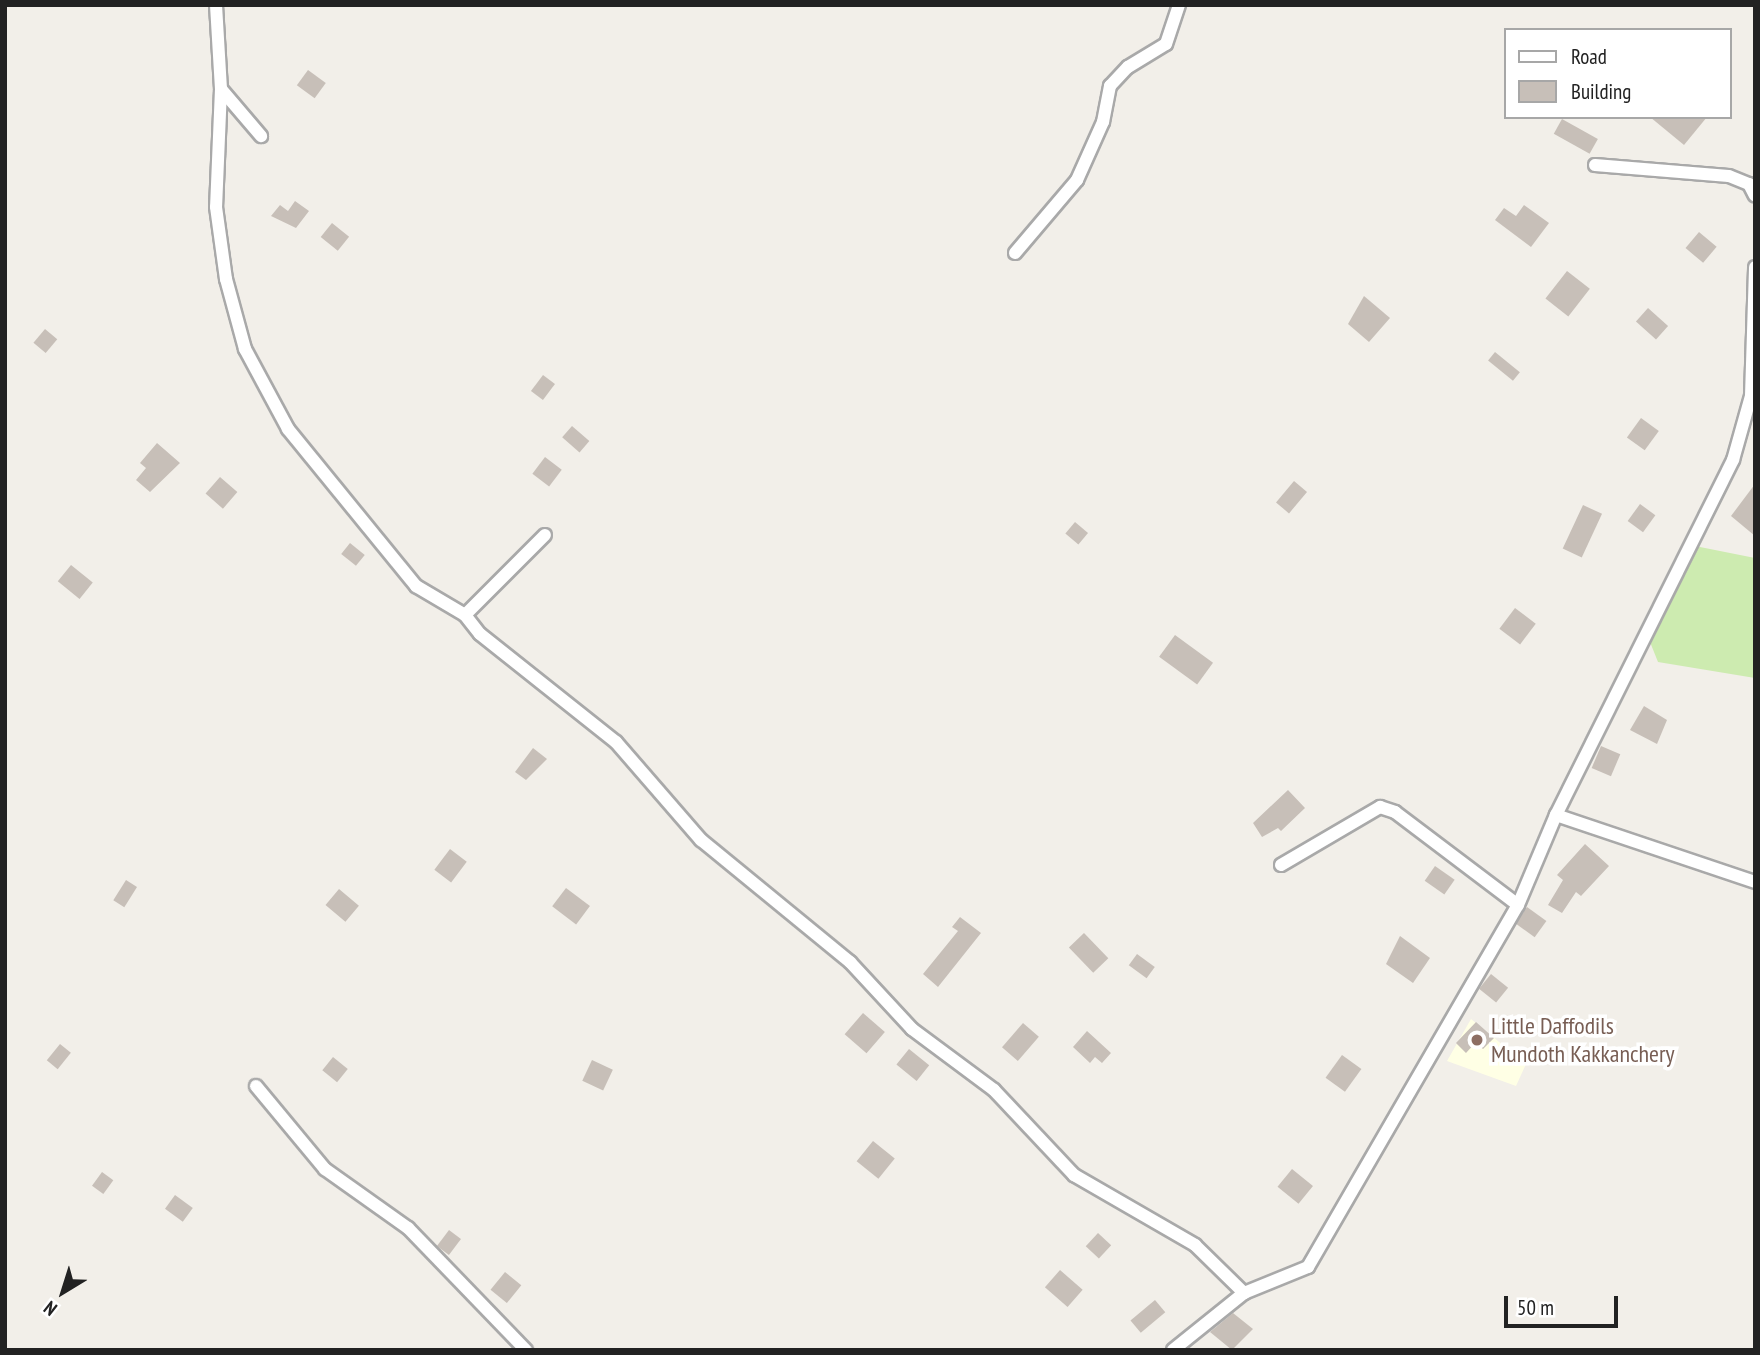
<!DOCTYPE html>
<style>
body{margin:0}
#map{position:relative;width:1760px;height:1355px;overflow:hidden;background:#f2efe9;font-family:"PT Sans Narrow",sans-serif}
div>[style]{position:absolute}
[style*='--x']{left:calc(var(--x)*1px);top:calc(var(--y)*1px);width:calc(var(--w)*1px);rotate:calc(var(--a)*1deg)}
.education>*{inset:0;background:#ffffe5}
.grass>*{inset:0;background:#cdebb0}
.building>*{inset:0;background:#c7bfb8;transform-origin:0 0}
.roads{filter:drop-shadow(2px 0 #a9a9a9) drop-shadow(-2px 0 #a9a9a9) drop-shadow(0 2px #a9a9a9) drop-shadow(0 -2px #a9a9a9)}
.street>*{height:12px;margin:-6px;padding:0 6px;transform-origin:6px;border-radius:6px;background:#fff}
.dots>*{width:19px;height:19px;translate:-50% -50%;box-sizing:border-box;border:4px solid #fff;border-radius:50%}
span{translate:-50% -50%;white-space:nowrap;text-align:center;line-height:1.15;-webkit-text-stroke:7px #fff;paint-order:stroke}
.education-label{font-size:24px;color:#785e54}
.left{translate:0 -50%;text-align:left}
.frame{position:absolute;inset:0;border:7px solid #222;pointer-events:none}
.legend{position:absolute;left:1504px;top:28px;width:228px;height:91px;box-sizing:border-box;background:#fff;border:2px solid #a7a7a7;margin:0;padding:9px 12px;list-style:none;font-size:21px;color:#222}
.legend li{display:flex;align-items:center;gap:14px;height:35px}
.legend b{width:35px;border:2px solid #a7a7a7}
.north{position:absolute;left:28px;top:1257px;width:70px;height:70px;-webkit-text-stroke:5px #fff;paint-order:stroke;rotate:218deg;font-size:19px;font-weight:700;line-height:28px;text-align:center;color:#222}
.north::after{content:'';display:block;margin:auto;width:24px;height:32px;background:#222;clip-path:polygon(50% 0,100% 100%,50% 72%,0 100%)}
.scale{position:absolute;left:1504px;top:1296px;width:114px;height:32px;box-sizing:border-box;border:4px solid #222;border-top:0;padding-left:9px;font-size:21px;line-height:24px;white-space:nowrap;color:#222;-webkit-text-stroke:5px #fff;paint-order:stroke}
</style>
<div id="map">
<div class="education">
<div style="clip-path:polygon(1471px 1019px,1526px 1064px,1516px 1086px,1447px 1061px)"></div>
</div>
<div class="grass">
<div style="clip-path:polygon(1695px 546px,1755px 558px,1755px 678px,1658px 662px,1648px 637px)"></div>
</div>
<div class="building">
<div style="left:308px;top:70px;width:22px;height:19px;rotate:36deg"></div>
<div style="clip-path:polygon(1650px 117px,1707px 117px,1684px 145px)"></div>
<div style="left:1562px;top:119px;width:41px;height:17px;rotate:29deg"></div>
<div style="clip-path:polygon(295px 201px,309px 211px,296px 228px,271px 216px,280px 205px,288px 211px)"></div>
<div style="clip-path:polygon(1524px 205px,1549px 223px,1531px 247px,1495px 220px,1504px 208px,1516px 216px)"></div>
<div style="left:332px;top:223px;width:22px;height:18px;rotate:39deg"></div>
<div style="left:1699px;top:232px;width:23px;height:21px;rotate:40deg"></div>
<div style="left:1567px;top:271px;width:29px;height:35px;rotate:38deg"></div>
<div style="clip-path:polygon(1364px 296px,1390px 318px,1369px 342px,1348px 324px)"></div>
<div style="left:1648px;top:308px;width:27px;height:18px;rotate:42deg"></div>
<div style="left:45px;top:329px;width:16px;height:18px;rotate:40deg"></div>
<div style="left:1495px;top:352px;width:32px;height:11px;rotate:39deg"></div>
<div style="left:543px;top:375px;width:15px;height:20px;rotate:37deg"></div>
<div style="left:1641px;top:418px;width:22px;height:24px;rotate:36deg"></div>
<div style="left:572px;top:426px;width:23px;height:15px;rotate:41deg"></div>
<div style="clip-path:polygon(157px 443px,180px 463px,150px 492px,136px 480px,146px 468px,140px 463px)"></div>
<div style="left:545px;top:457px;width:21px;height:21px;rotate:37deg"></div>
<div style="left:220px;top:477px;width:23px;height:22px;rotate:41deg"></div>
<div style="left:1294px;top:481px;width:17px;height:28px;rotate:40deg"></div>
<div style="clip-path:polygon(1755px 484px,1755px 536px,1731px 516px)"></div>
<div style="left:1640px;top:504px;width:19px;height:21px;rotate:36deg"></div>
<div style="left:1583px;top:505px;width:21px;height:48px;rotate:25deg"></div>
<div style="left:1075px;top:522px;width:17px;height:15px;rotate:40deg"></div>
<div style="left:350px;top:543px;width:19px;height:14px;rotate:39deg"></div>
<div style="left:71px;top:565px;width:28px;height:21px;rotate:39deg"></div>
<div style="left:1515px;top:608px;width:26px;height:26px;rotate:37deg"></div>
<div style="left:1175px;top:635px;width:47px;height:27px;rotate:36deg"></div>
<div style="clip-path:polygon(1644px 706px,1667px 720px,1657px 744px,1630px 730px)"></div>
<div style="left:1601px;top:746px;width:21px;height:24px;rotate:23deg"></div>
<div style="clip-path:polygon(533px 748px,547px 759px,526px 780px,515px 772px)"></div>
<div style="clip-path:polygon(1288px 790px,1305px 808px,1281px 831px,1278px 828px,1262px 837px,1253px 823px)"></div>
<div style="clip-path:polygon(1585px 844px,1609px 866px,1581px 896px,1576px 892px,1562px 913px,1548px 905px,1563px 880px,1557px 875px)"></div>
<div style="left:450px;top:849px;width:21px;height:26px;rotate:37deg"></div>
<div style="left:1435px;top:866px;width:24px;height:18px;rotate:35deg"></div>
<div style="left:126px;top:880px;width:13px;height:24px;rotate:32deg"></div>
<div style="left:566px;top:888px;width:30px;height:23px;rotate:37deg"></div>
<div style="left:339px;top:889px;width:26px;height:21px;rotate:40deg"></div>
<div style="left:1527px;top:907px;width:24px;height:20px;rotate:36deg"></div>
<div style="clip-path:polygon(960px 917px,981px 933px,938px 987px,923px 974px,958px 931px,952px 927px)"></div>
<div style="left:1084px;top:933px;width:35px;height:21px;rotate:46deg"></div>
<div style="clip-path:polygon(1400px 936px,1430px 958px,1413px 983px,1386px 964px)"></div>
<div style="left:1137px;top:954px;width:22px;height:14px;rotate:36deg"></div>
<div style="left:1491px;top:974px;width:22px;height:19px;rotate:39deg"></div>
<div style="left:863px;top:1013px;width:29px;height:28px;rotate:41deg"></div>
<div style="clip-path:polygon(1476px 1022px,1494px 1038px,1483px 1049px,1476px 1042px,1466px 1053px,1456px 1043px)"></div>
<div style="left:1023px;top:1023px;width:21px;height:32px;rotate:41deg"></div>
<div style="clip-path:polygon(1087px 1031px,1111px 1053px,1102px 1063px,1095px 1057px,1090px 1063px,1073px 1047px)"></div>
<div style="left:60px;top:1044px;width:14px;height:21px;rotate:39deg"></div>
<div style="left:909px;top:1049px;width:26px;height:20px;rotate:39deg"></div>
<div style="left:1342px;top:1055px;width:24px;height:28px;rotate:36deg"></div>
<div style="left:333px;top:1057px;width:19px;height:17px;rotate:39deg"></div>
<div style="left:592px;top:1060px;width:23px;height:23px;rotate:25deg"></div>
<div style="left:873px;top:1141px;width:28px;height:26px;rotate:39deg"></div>
<div style="left:1292px;top:1169px;width:27px;height:23px;rotate:39deg"></div>
<div style="left:102px;top:1172px;width:14px;height:17px;rotate:36deg"></div>
<div style="left:175px;top:1195px;width:22px;height:17px;rotate:36deg"></div>
<div style="left:449px;top:1230px;width:15px;height:20px;rotate:37deg"></div>
<div style="left:1098px;top:1233px;width:18px;height:18px;rotate:43deg"></div>
<div style="left:1060px;top:1270px;width:30px;height:23px;rotate:41deg"></div>
<div style="left:505px;top:1272px;width:21px;height:23px;rotate:39deg"></div>
<div style="left:1155px;top:1300px;width:16px;height:32px;rotate:50deg"></div>
<div style="clip-path:polygon(1233px 1313px,1253px 1329px,1232px 1350px,1210px 1332px)"></div>
</div>
<div class="roads">
<div class="street">
<div style="--x:216;--y:5;--w:84;--a:86.6"></div>
<div style="--x:221;--y:89;--w:118;--a:92.4"></div>
<div style="--x:216;--y:207;--w:73;--a:82.1"></div>
<div style="--x:226;--y:279;--w:73;--a:74.8"></div>
<div style="--x:245;--y:349;--w:91;--a:61.7"></div>
<div style="--x:288;--y:429;--w:203;--a:50.8"></div>
<div style="--x:416;--y:586;--w:57;--a:30.6"></div>
<div style="--x:465;--y:615;--w:24;--a:52"></div>
<div style="--x:480;--y:634;--w:174;--a:38.5"></div>
<div style="--x:616;--y:742;--w:130;--a:49.1"></div>
<div style="--x:701;--y:840;--w:193;--a:39.3"></div>
<div style="--x:850;--y:962;--w:91;--a:47.2"></div>
<div style="--x:912;--y:1029;--w:102;--a:36.6"></div>
<div style="--x:994;--y:1090;--w:117;--a:46.7"></div>
<div style="--x:1074;--y:1175;--w:140;--a:30"></div>
<div style="--x:1195;--y:1245;--w:69;--a:44.4"></div>
<div style="--x:221;--y:89;--w:62;--a:49.6"></div>
<div style="--x:1595;--y:165;--w:134;--a:4.7"></div>
<div style="--x:1729;--y:176;--w:22;--a:22"></div>
<div style="--x:1749;--y:184;--w:13;--a:63"></div>
<div style="--x:1015;--y:253;--w:96;--a:-49.7"></div>
<div style="--x:1077;--y:180;--w:64;--a:-65.9"></div>
<div style="--x:1103;--y:122;--w:37;--a:-79"></div>
<div style="--x:1110;--y:86;--w:26;--a:-47"></div>
<div style="--x:1128;--y:67;--w:44;--a:-31.2"></div>
<div style="--x:1166;--y:44;--w:41;--a:-71.6"></div>
<div style="--x:465;--y:615;--w:113;--a:-45"></div>
<div style="--x:1556;--y:815;--w:210;--a:18.6"></div>
<div style="--x:1281;--y:865;--w:115;--a:-30.4"></div>
<div style="--x:1380;--y:807;--w:16;--a:18"></div>
<div style="--x:1395;--y:812;--w:154;--a:37.1"></div>
<div style="--x:256;--y:1086;--w:108;--a:50.3"></div>
<div style="--x:325;--y:1169;--w:102;--a:35.4"></div>
<div style="--x:408;--y:1228;--w:170;--a:46"></div>
<div style="--x:1173;--y:1350;--w:91;--a:-38.8"></div>
<div style="--x:1244;--y:1293;--w:69;--a:-22.1"></div>
<div style="--x:1308;--y:1267;--w:419;--a:-59.9"></div>
<div style="--x:1518;--y:905;--w:98;--a:-67.1"></div>
<div style="--x:1556;--y:815;--w:397;--a:-63.5"></div>
<div style="--x:1733;--y:460;--w:66;--a:-74.3"></div>
<div style="--x:1751;--y:396;--w:129;--a:-88.2"></div>
</div>
</div>
<div class="dots">
<div style="left:1477px;top:1040px;background:#8d6e63"></div>
</div>
<div class="education-label">
<span class="left" style="left:1491px;top:1040px">Little Daffodils<br>Mundoth Kakkanchery</span>
</div>
<div class="frame"></div>
<ul class="legend">
<li><b style="height:9px;background:#fff"></b>Road</li>
<li><b style="height:19px;background:#c7bfb8"></b>Building</li>
</ul>
<div class="north">N</div>
<div class="scale">50 m</div>
</div>
